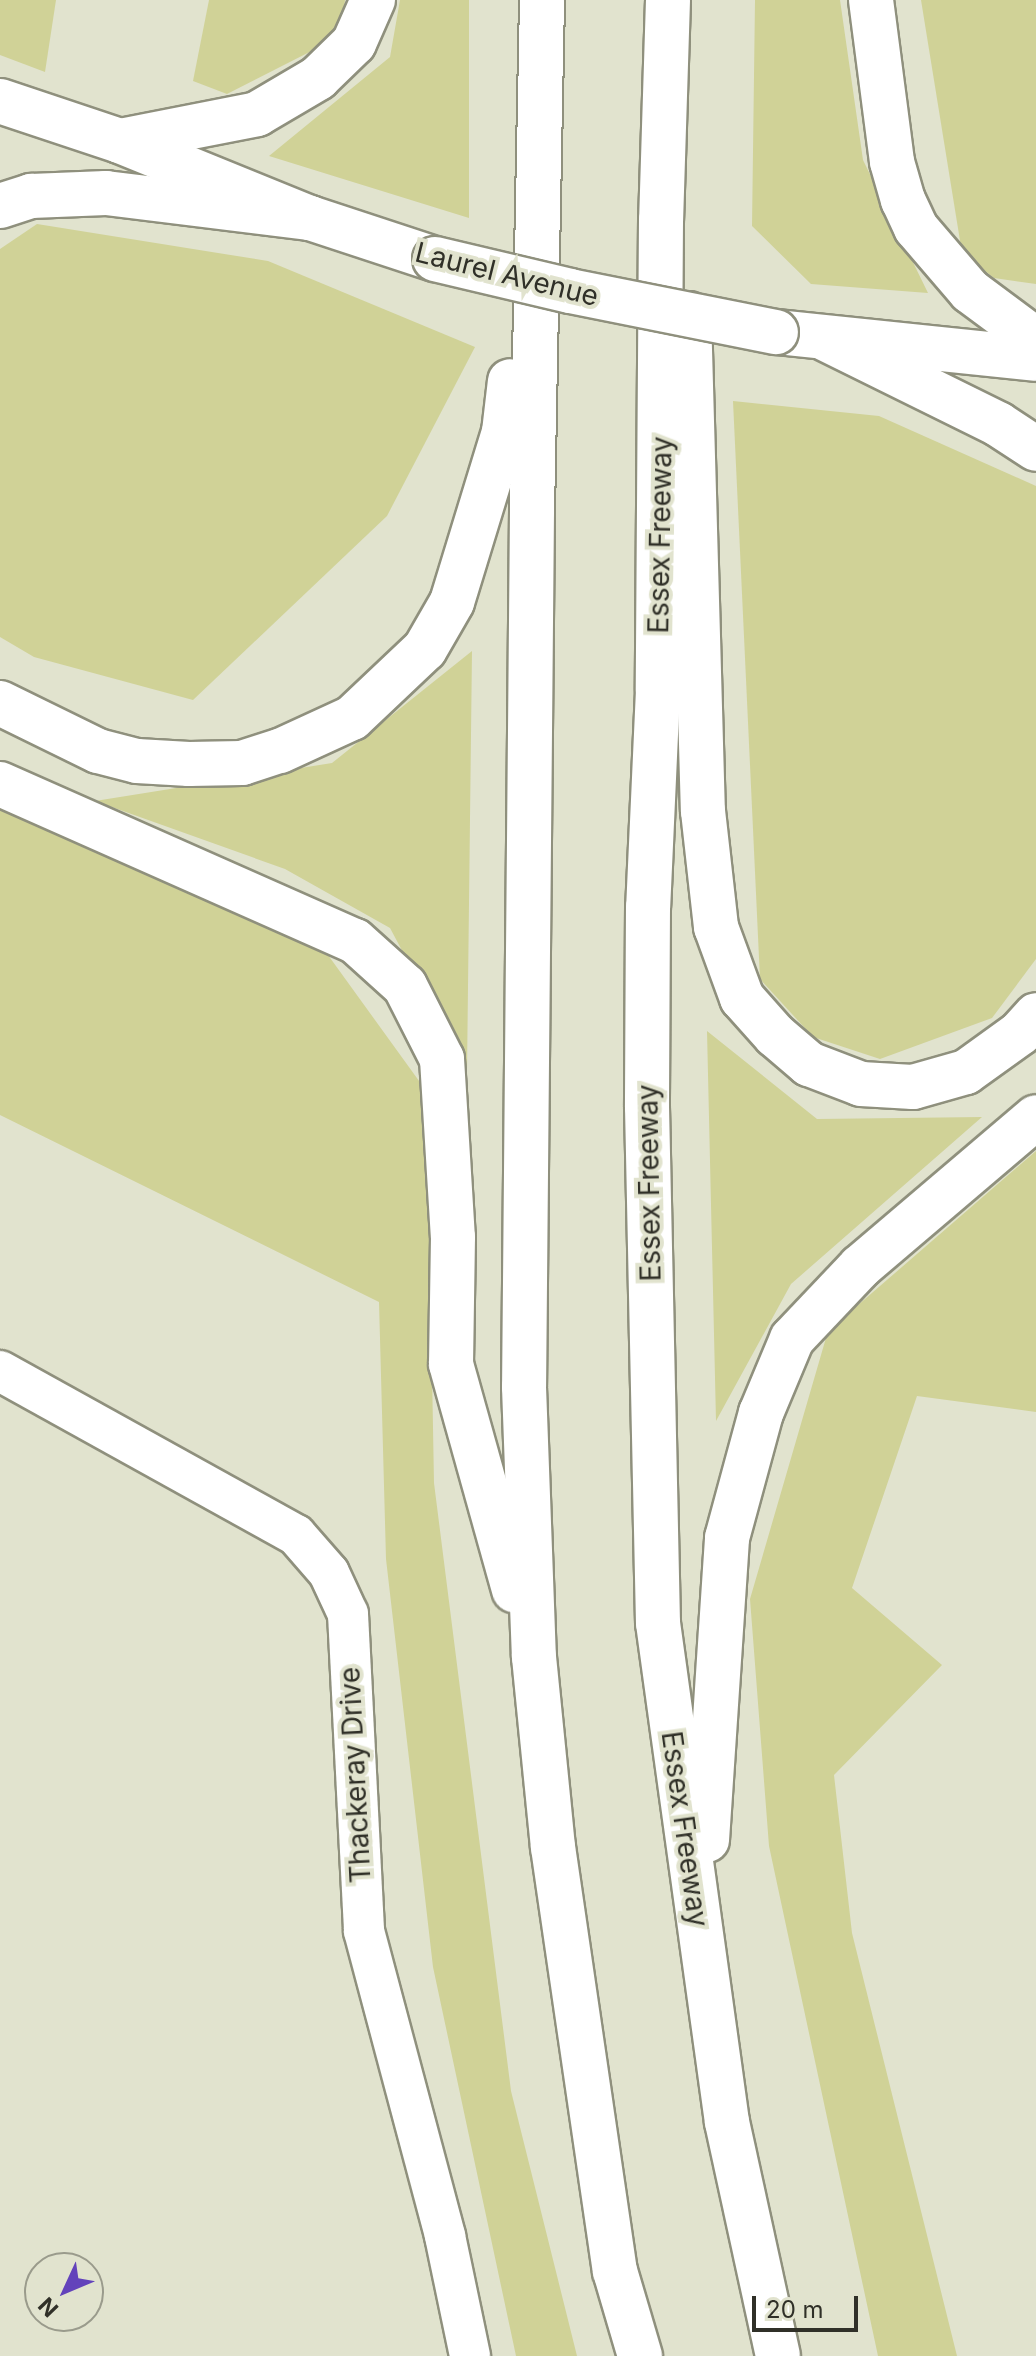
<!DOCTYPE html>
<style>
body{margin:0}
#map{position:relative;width:1036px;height:2356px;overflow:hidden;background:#e1e3ce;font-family:Inter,sans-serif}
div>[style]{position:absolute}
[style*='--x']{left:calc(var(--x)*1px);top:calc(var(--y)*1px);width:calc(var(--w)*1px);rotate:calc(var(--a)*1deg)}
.green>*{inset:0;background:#d0d297}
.roads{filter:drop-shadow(2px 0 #8f907d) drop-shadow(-2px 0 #8f907d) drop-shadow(0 2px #8f907d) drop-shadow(0 -2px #8f907d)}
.minor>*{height:40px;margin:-20px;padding:0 20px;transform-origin:20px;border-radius:20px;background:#fff}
.major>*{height:44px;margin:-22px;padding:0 22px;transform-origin:22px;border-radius:22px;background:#fff}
.highway>*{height:44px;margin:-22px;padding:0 22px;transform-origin:22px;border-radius:22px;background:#fff}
.bridges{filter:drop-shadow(2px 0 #8f907d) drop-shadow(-2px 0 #8f907d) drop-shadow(0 2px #8f907d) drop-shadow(0 -2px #8f907d)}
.major-bridge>*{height:44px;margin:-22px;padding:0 22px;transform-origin:22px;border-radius:22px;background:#fff}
span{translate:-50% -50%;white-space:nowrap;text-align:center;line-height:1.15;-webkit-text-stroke:8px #e1e3ce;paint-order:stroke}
.street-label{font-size:28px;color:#303028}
.north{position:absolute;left:24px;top:2252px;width:80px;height:80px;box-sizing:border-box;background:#e1e3ce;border:2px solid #9a9b8c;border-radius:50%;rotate:226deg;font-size:22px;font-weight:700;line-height:32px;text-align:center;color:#303028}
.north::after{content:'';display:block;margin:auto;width:28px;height:36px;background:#6343bb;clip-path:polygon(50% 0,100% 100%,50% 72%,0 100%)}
.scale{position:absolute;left:752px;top:2296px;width:106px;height:36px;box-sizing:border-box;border:4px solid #303028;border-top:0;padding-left:10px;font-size:24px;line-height:28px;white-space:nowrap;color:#303028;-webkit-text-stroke:6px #e1e3ce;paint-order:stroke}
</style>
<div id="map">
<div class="green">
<div style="clip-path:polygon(0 0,56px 0,45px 72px,0 55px)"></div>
<div style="clip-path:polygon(209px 0,345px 0,341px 36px,227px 94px,193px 81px)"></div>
<div style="clip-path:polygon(400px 0,469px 0,469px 218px,269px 156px,390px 57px)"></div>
<div style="clip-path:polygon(755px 0,840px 0,863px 160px,928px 293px,811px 284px,752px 226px)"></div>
<div style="clip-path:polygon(921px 0,1036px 0,1036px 284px,994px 278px,962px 253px)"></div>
<div style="clip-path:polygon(37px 224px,268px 261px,475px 347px,387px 516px,193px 700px,34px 657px,0 637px,0 249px)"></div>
<div style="clip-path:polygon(733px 401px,879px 416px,1036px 486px,1036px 959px,992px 1018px,880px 1059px,813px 1037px,760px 979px)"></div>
<div style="clip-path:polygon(472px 651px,467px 1072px,390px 928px,285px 869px,95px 801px,332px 763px)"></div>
<div style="clip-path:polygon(0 768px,328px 955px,427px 1092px,434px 1483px,511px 2091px,577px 2356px,516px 2356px,433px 1967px,386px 1559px,379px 1302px,0 1115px)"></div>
<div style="clip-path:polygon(707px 1031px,817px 1119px,982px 1117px,791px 1284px,716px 1421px)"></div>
<div style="clip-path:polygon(1036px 1151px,1036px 1412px,917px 1396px,852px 1588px,942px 1665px,834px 1775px,852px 1933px,957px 2356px,878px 2356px,769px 1846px,750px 1599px,828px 1331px)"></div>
</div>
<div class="roads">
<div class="minor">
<div style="--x:0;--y:1371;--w:338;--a:29"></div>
<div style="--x:296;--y:1535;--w:50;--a:49"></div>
<div style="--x:329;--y:1573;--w:45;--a:65.1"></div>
<div style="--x:348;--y:1614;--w:317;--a:87.1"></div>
<div style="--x:364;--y:1931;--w:316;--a:75.1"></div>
<div style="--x:445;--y:2236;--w:123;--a:78.2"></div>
</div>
<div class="major">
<div style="--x:0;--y:101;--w:126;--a:18.4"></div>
<div style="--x:120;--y:141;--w:205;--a:22.1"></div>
<div style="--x:310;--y:218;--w:132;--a:18.2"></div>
<div style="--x:776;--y:332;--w:261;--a:5.9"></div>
</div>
<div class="highway">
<div style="--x:542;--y:0;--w:511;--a:91.12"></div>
<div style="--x:532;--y:511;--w:876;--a:90.52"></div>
<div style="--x:524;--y:1387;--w:270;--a:87.9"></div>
<div style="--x:534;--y:1657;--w:191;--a:84.3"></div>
<div style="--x:553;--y:1847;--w:429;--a:81.7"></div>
<div style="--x:615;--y:2271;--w:89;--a:73.6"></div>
<div style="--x:668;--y:0;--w:220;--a:91.8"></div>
<div style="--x:661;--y:220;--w:470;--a:90.4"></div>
<div style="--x:658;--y:690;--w:217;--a:92.6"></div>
<div style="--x:648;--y:907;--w:200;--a:90.3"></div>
<div style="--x:647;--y:1107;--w:516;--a:88.78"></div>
<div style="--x:658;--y:1623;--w:504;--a:82.13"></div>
<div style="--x:727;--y:2122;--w:239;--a:77.7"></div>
<div style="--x:871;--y:0;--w:163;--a:82.6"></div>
<div style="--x:892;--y:162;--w:40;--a:74"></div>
<div style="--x:903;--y:200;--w:31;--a:65"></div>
<div style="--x:916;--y:228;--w:83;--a:49.4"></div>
<div style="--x:970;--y:291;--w:82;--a:36.6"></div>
<div style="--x:120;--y:141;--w:140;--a:-11.1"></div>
<div style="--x:257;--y:114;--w:71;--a:-30.5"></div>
<div style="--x:318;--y:78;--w:50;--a:-44.2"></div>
<div style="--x:354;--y:43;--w:47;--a:-66.2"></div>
<div style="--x:0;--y:206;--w:33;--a:-18"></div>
<div style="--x:31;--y:196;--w:75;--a:-2.3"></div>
<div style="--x:106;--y:193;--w:206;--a:7"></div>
<div style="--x:689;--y:314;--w:497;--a:88.4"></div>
<div style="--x:703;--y:811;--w:117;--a:83.6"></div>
<div style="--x:716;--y:927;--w:76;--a:69.9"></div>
<div style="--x:742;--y:998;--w:50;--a:48.3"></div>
<div style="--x:775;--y:1035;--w:45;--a:40.5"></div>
<div style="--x:809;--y:1064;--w:56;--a:21"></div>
<div style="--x:861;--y:1084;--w:52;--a:3.3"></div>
<div style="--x:913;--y:1087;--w:55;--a:-15.8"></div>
<div style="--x:966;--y:1072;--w:67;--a:-35.8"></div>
<div style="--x:1020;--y:1033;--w:24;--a:-48"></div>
<div style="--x:826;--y:339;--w:192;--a:26.3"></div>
<div style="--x:998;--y:424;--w:45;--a:33.3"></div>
<div style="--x:0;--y:703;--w:109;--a:26.1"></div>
<div style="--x:98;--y:751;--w:40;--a:14.4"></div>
<div style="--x:137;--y:761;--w:52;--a:3.3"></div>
<div style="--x:189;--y:764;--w:53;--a:-1.1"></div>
<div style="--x:242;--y:763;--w:40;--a:-18"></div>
<div style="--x:280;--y:751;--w:79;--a:-24.6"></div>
<div style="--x:352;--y:718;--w:100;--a:-43.4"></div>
<div style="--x:425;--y:649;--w:54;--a:-60.1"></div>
<div style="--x:452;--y:602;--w:178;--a:-73"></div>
<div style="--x:504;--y:432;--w:51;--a:-83.3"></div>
<div style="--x:0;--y:784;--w:388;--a:23.9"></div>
<div style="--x:355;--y:941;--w:67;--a:42"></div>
<div style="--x:405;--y:986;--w:82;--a:63.1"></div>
<div style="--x:442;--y:1059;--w:178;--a:86.5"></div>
<div style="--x:453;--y:1237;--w:127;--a:90.9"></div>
<div style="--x:451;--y:1364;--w:235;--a:74.4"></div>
<div style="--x:707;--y:1840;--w:303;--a:-86.2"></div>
<div style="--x:727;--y:1538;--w:130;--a:-74.8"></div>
<div style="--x:761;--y:1413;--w:80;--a:-67.3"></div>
<div style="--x:792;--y:1339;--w:99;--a:-46.6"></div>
<div style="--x:860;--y:1267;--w:231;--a:-40.4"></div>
</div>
</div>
<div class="bridges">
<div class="major-bridge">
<div style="--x:435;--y:259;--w:139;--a:13.3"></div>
<div style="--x:570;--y:291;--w:210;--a:11.3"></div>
</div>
</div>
<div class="street-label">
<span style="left:507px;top:274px;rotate:14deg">Laurel Avenue</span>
<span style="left:660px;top:535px;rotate:-89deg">Essex Freeway</span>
<span style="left:649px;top:1183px;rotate:-91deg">Essex Freeway</span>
<span style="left:355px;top:1775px;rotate:-93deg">Thackeray Drive</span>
<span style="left:685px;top:1829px;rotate:82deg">Essex Freeway</span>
</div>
<div class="north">N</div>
<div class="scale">20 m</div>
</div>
